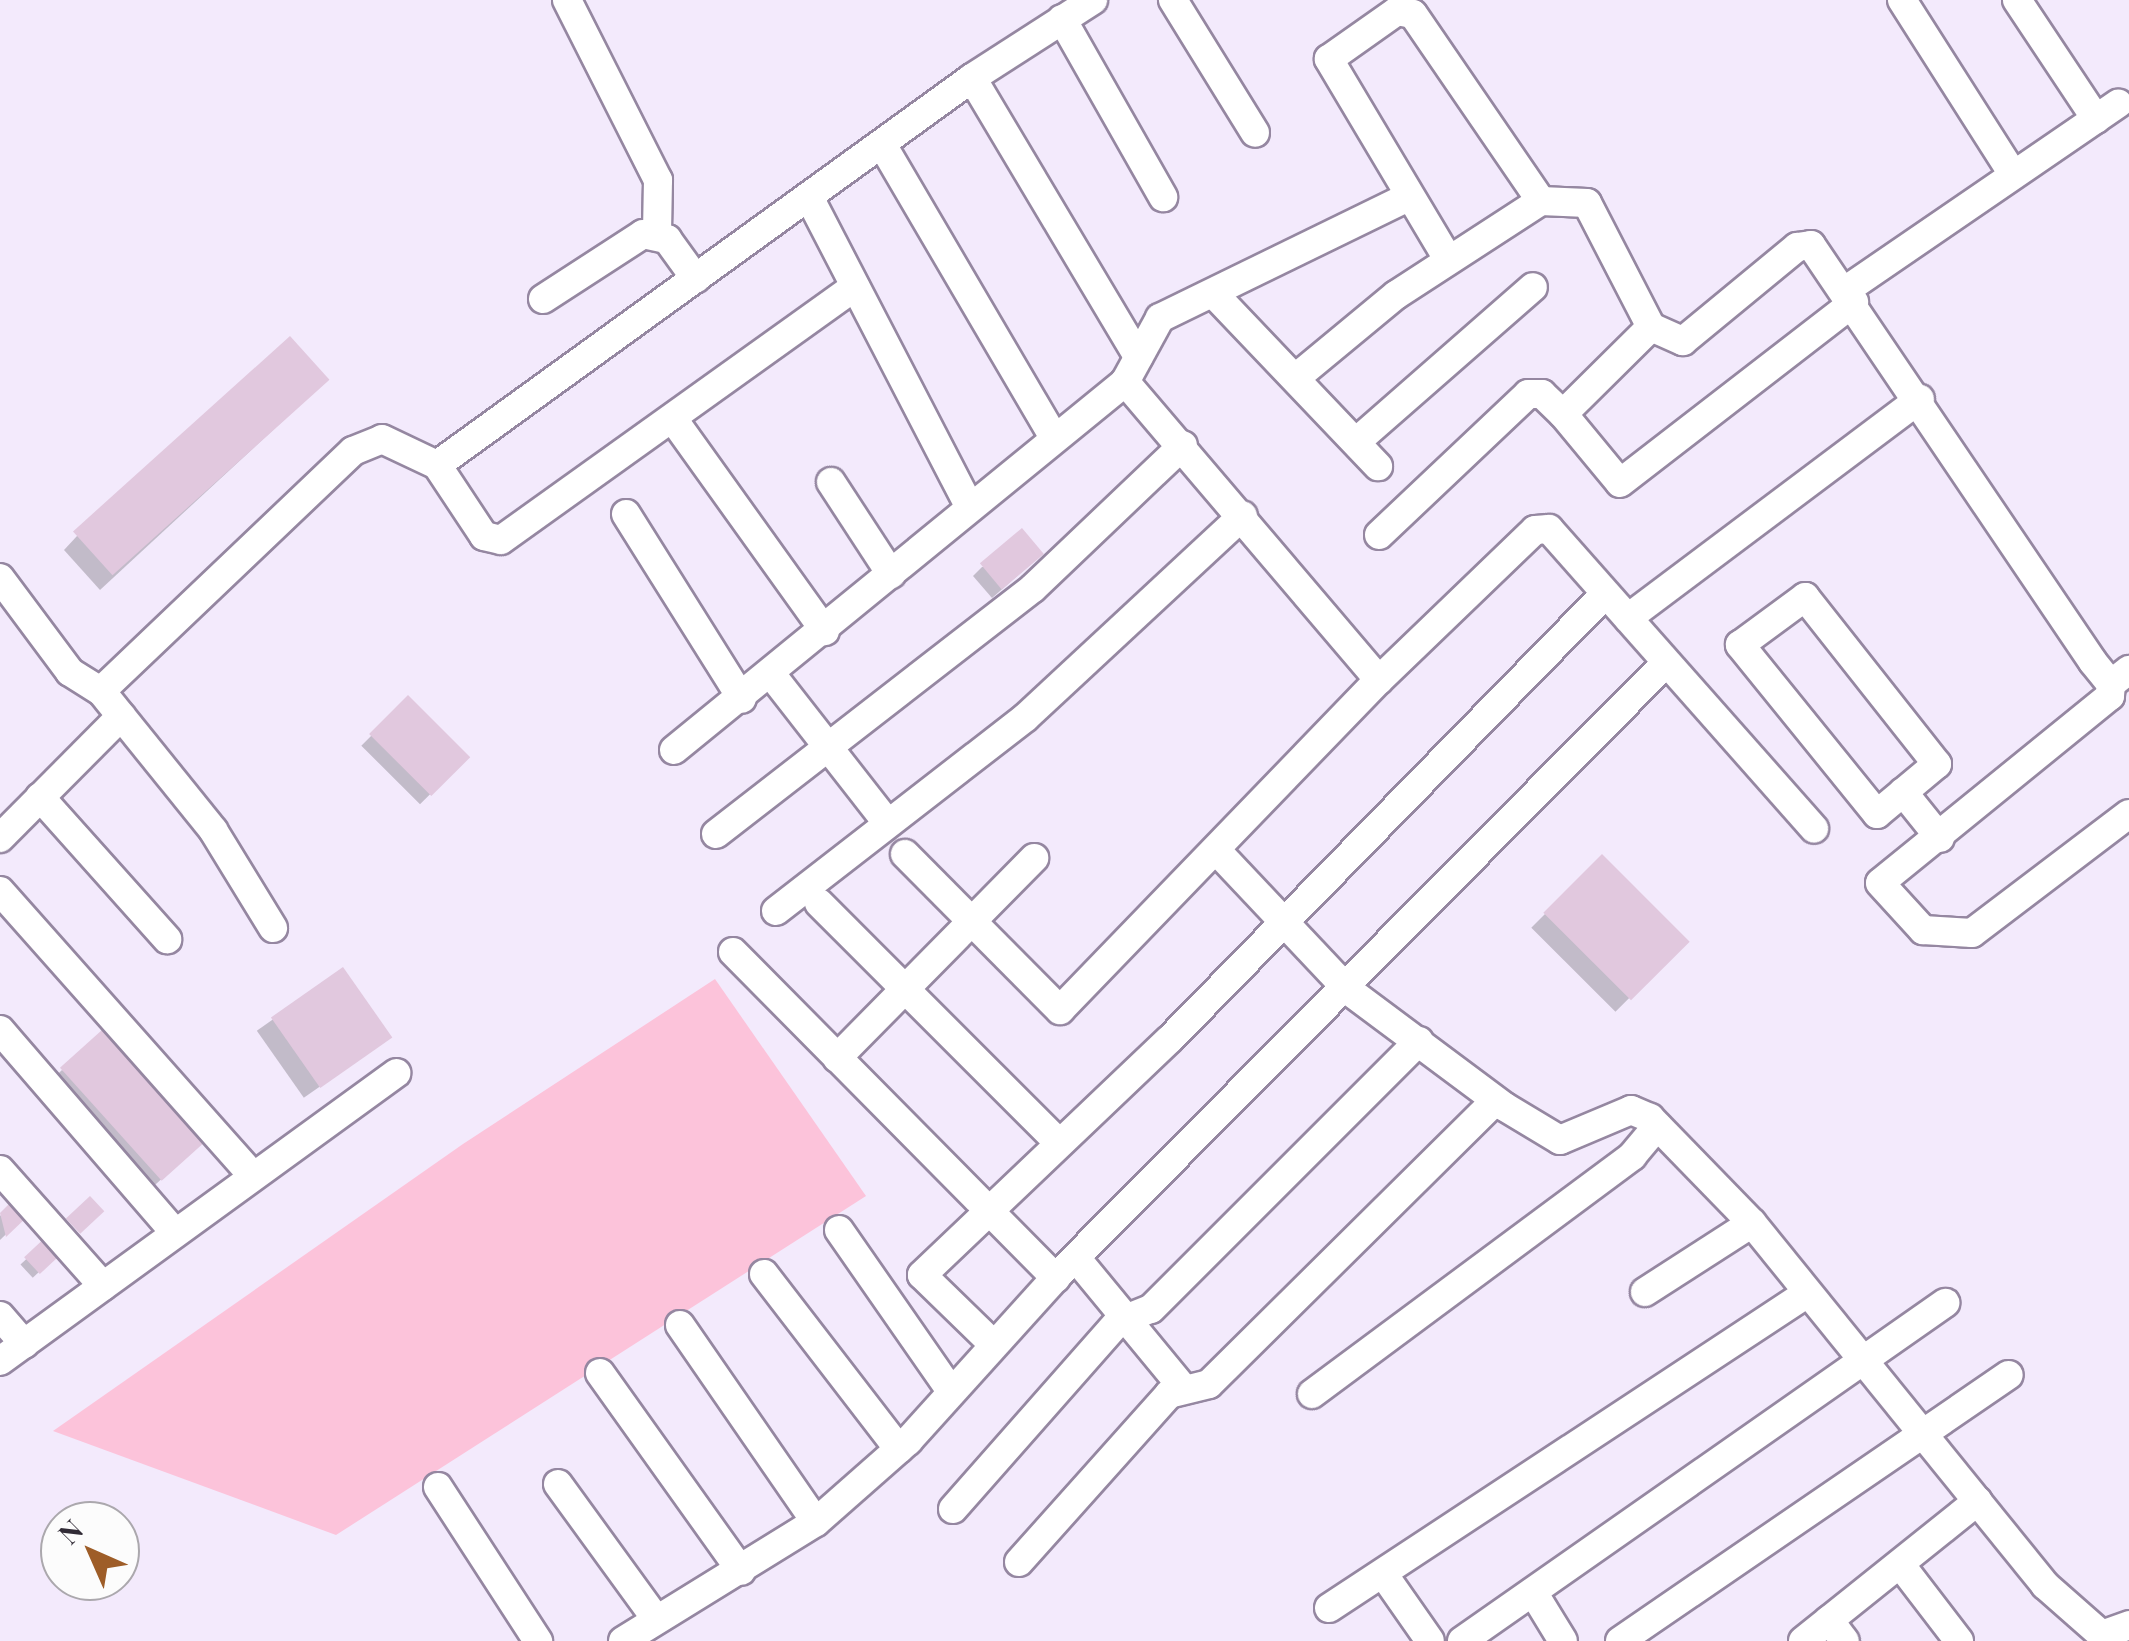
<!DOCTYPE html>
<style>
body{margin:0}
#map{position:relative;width:2129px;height:1641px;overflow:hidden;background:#f3eafc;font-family:"Playfair Display",serif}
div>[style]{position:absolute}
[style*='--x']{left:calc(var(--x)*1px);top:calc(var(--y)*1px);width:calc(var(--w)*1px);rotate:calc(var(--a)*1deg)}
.green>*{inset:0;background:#fcc3da}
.shadow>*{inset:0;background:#0003;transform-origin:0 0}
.building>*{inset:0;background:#e1c8de;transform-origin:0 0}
.roads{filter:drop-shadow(2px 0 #9587a1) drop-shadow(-2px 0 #9587a1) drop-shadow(0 2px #9587a1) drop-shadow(0 -2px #9587a1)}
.minor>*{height:28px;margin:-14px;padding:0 14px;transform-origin:14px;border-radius:14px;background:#fff}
span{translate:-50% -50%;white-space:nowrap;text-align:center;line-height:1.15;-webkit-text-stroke:10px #fcfcfc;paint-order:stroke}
.north{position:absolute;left:40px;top:1501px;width:100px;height:100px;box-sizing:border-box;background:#fcfcfc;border:2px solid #aba8ad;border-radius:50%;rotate:315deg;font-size:28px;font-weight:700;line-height:40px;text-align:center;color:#312b36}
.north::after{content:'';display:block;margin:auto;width:35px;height:45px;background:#9e5d28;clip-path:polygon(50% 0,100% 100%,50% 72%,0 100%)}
</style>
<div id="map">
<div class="green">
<div style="clip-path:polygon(715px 979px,866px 1196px,336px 1535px,53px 1431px,463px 1144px)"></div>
</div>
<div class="shadow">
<div style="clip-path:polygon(313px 393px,100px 590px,64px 550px,77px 536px)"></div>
<div style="clip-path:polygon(1031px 564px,992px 598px,973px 576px,982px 567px)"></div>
<div style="left:408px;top:699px;width:83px;height:66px;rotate:45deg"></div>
<div style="left:1602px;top:857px;width:119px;height:100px;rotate:45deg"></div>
<div style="left:342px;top:971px;width:82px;height:104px;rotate:55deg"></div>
<div style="clip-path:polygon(62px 1070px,196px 1148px,146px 1193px,48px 1083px)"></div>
<div style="clip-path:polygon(14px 1203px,26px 1215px,0 1240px,0 1216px)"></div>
<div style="left:49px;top:1238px;width:18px;height:39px;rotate:47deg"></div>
</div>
<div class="building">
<div style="left:290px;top:336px;width:59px;height:292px;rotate:48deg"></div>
<div style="left:1022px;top:528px;width:34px;height:55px;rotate:50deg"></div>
<div style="left:408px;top:695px;width:88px;height:55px;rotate:45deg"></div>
<div style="left:1602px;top:854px;width:124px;height:83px;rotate:45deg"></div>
<div style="left:343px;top:967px;width:86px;height:88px;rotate:55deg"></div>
<div style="left:112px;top:1021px;width:152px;height:70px;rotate:48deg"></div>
<div style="left:90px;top:1196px;width:21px;height:33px;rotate:47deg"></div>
<div style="clip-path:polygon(14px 1199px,29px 1215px,6px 1237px,0 1213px)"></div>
<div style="left:49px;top:1234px;width:23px;height:34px;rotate:47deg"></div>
</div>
<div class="roads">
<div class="minor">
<div style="--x:567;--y:0;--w:202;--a:63.2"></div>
<div style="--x:658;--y:180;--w:54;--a:91.1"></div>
<div style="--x:1173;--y:0;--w:156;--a:58.3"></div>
<div style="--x:1902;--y:0;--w:206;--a:57.5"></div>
<div style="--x:2017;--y:0;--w:143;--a:56.4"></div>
<div style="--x:1062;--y:19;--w:205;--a:60.4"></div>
<div style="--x:972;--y:78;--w:325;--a:59.2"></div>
<div style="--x:883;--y:146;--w:336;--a:59.6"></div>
<div style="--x:809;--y:197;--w:349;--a:62.6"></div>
<div style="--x:1448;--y:259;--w:233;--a:-120.8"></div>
<div style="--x:1329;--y:59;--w:83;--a:-35.2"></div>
<div style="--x:1397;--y:11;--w:16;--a:11"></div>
<div style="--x:1413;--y:14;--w:227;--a:55.6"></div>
<div style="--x:1846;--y:290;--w:330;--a:-34.4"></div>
<div style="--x:1214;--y:294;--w:238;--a:46.4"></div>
<div style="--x:543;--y:299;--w:119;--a:-33"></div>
<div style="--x:643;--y:234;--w:25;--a:12"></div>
<div style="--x:667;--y:239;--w:49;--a:54.1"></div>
<div style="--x:1298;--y:376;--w:127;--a:-39.6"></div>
<div style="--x:1396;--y:295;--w:173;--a:-33"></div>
<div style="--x:1541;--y:201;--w:46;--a:2.5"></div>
<div style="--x:1587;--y:203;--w:140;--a:62.7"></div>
<div style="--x:1651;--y:327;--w:35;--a:24"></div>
<div style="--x:1683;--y:341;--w:148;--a:-39.5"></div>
<div style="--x:1797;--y:247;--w:14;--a:-8"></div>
<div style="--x:1811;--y:245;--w:503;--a:55.93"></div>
<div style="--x:2093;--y:662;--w:28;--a:51"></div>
<div style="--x:2111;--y:684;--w:23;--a:-38"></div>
<div style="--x:1563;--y:414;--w:89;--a:50.4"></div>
<div style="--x:1620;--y:483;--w:296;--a:-37.7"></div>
<div style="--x:673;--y:419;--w:261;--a:54.4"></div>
<div style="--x:1356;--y:442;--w:235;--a:-41.2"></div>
<div style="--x:437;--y:465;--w:660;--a:-35.88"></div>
<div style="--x:972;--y:78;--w:144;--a:-32.8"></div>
<div style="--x:831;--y:482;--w:110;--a:56.9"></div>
<div style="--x:626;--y:514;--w:218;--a:57.9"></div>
<div style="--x:1379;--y:535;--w:205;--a:-43.4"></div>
<div style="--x:1528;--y:394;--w:14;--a:0"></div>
<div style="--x:1542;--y:394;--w:29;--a:44"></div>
<div style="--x:1563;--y:414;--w:124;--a:-44.7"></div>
<div style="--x:0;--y:578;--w:117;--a:53.3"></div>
<div style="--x:70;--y:672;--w:36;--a:32"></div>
<div style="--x:101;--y:691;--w:179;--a:51.1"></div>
<div style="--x:213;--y:830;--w:115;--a:58.5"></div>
<div style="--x:1805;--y:597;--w:213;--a:51.7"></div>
<div style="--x:1937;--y:764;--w:78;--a:140.2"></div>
<div style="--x:1877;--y:814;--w:218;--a:-129"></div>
<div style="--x:1740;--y:645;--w:81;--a:-36.4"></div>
<div style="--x:1628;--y:618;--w:365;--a:-36.9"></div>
<div style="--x:771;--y:674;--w:187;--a:52"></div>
<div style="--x:1379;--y:680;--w:216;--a:-43.9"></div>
<div style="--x:1535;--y:530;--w:14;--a:-4"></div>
<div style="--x:1549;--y:529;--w:400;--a:48.5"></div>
<div style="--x:2111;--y:684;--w:12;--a:95"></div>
<div style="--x:2110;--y:696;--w:296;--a:140.9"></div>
<div style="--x:1880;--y:883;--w:64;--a:47.5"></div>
<div style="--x:1923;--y:930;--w:49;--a:3.5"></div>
<div style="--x:1972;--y:933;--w:197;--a:-37.2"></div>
<div style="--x:101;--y:691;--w:348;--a:-43.6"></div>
<div style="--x:353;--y:451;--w:31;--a:-22"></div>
<div style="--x:382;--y:439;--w:61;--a:25.3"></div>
<div style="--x:437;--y:465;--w:85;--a:56.5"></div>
<div style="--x:484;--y:536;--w:17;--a:13"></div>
<div style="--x:501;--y:540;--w:435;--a:-35.6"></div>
<div style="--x:674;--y:750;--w:582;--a:-39.21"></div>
<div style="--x:1903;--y:792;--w:59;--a:51.2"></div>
<div style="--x:40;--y:797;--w:191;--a:48.2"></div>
<div style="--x:716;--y:834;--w:401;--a:-37.8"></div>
<div style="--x:1033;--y:588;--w:207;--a:-43.6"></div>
<div style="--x:0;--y:838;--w:172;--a:-45.2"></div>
<div style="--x:1217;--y:851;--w:191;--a:46.7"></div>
<div style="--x:1348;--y:990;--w:196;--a:36.7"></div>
<div style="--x:1505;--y:1107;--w:64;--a:31"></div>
<div style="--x:1560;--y:1140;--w:77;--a:-22.9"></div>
<div style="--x:1631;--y:1110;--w:21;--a:23"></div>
<div style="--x:1650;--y:1118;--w:146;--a:45.8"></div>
<div style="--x:1752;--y:1223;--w:466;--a:51"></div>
<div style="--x:2045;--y:1585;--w:76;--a:41.3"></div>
<div style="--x:2102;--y:1635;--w:29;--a:-20"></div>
<div style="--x:905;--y:854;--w:220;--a:45.2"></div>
<div style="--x:1060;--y:1010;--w:459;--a:-46"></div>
<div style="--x:1379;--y:680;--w:392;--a:-130.4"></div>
<div style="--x:1125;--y:382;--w:73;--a:-61.3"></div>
<div style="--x:1160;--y:318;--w:276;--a:-26"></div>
<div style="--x:0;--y:891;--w:381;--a:48.4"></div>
<div style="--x:819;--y:903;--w:339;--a:45"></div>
<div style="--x:776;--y:911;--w:316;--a:-37.8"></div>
<div style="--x:1026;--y:717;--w:296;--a:-42.9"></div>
<div style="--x:733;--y:952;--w:459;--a:45.3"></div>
<div style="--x:0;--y:1030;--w:268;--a:49.2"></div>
<div style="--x:837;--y:1058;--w:281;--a:-45.4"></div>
<div style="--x:0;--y:1170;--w:155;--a:48.4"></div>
<div style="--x:839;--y:1230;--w:195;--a:55.2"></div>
<div style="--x:1076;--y:1258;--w:170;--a:50.5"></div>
<div style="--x:764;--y:1274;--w:221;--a:52.4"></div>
<div style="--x:1645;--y:1292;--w:127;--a:-32.8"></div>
<div style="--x:0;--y:1316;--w:37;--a:49"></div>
<div style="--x:680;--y:1325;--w:239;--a:55.4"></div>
<div style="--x:993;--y:1344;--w:99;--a:-135.8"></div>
<div style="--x:922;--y:1275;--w:342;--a:-43.6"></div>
<div style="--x:1170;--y:1039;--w:622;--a:-45.65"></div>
<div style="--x:0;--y:1361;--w:490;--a:-36"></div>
<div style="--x:600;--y:1373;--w:243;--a:54.5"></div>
<div style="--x:1312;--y:1394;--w:399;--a:-36.6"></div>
<div style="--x:1632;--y:1156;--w:39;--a:-50"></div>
<div style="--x:558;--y:1484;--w:167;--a:54"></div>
<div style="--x:438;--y:1487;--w:184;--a:57"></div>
<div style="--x:953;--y:1509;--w:249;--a:-48.6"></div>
<div style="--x:1118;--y:1322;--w:35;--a:-22"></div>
<div style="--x:1151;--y:1309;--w:379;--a:-45"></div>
<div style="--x:1019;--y:1562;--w:225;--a:-48.2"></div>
<div style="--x:1169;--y:1394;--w:41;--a:-14"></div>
<div style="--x:1209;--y:1384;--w:402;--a:-44.7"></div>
<div style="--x:1900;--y:1564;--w:97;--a:52.5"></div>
<div style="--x:1384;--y:1575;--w:80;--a:55.1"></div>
<div style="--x:1533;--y:1592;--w:57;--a:58.5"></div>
<div style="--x:1329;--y:1608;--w:571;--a:-33.36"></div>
<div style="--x:1829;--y:1620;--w:26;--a:53"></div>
<div style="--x:623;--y:1641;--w:227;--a:-31.7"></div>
<div style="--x:816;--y:1522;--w:123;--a:-41.4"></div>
<div style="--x:908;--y:1441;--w:227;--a:-47.9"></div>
<div style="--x:1060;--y:1273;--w:860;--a:-45.19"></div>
<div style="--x:1462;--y:1641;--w:590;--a:-34.98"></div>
<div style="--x:1620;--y:1641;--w:471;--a:-34.4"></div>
<div style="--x:1803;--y:1641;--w:224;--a:-38.7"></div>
</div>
</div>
<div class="north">N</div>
</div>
